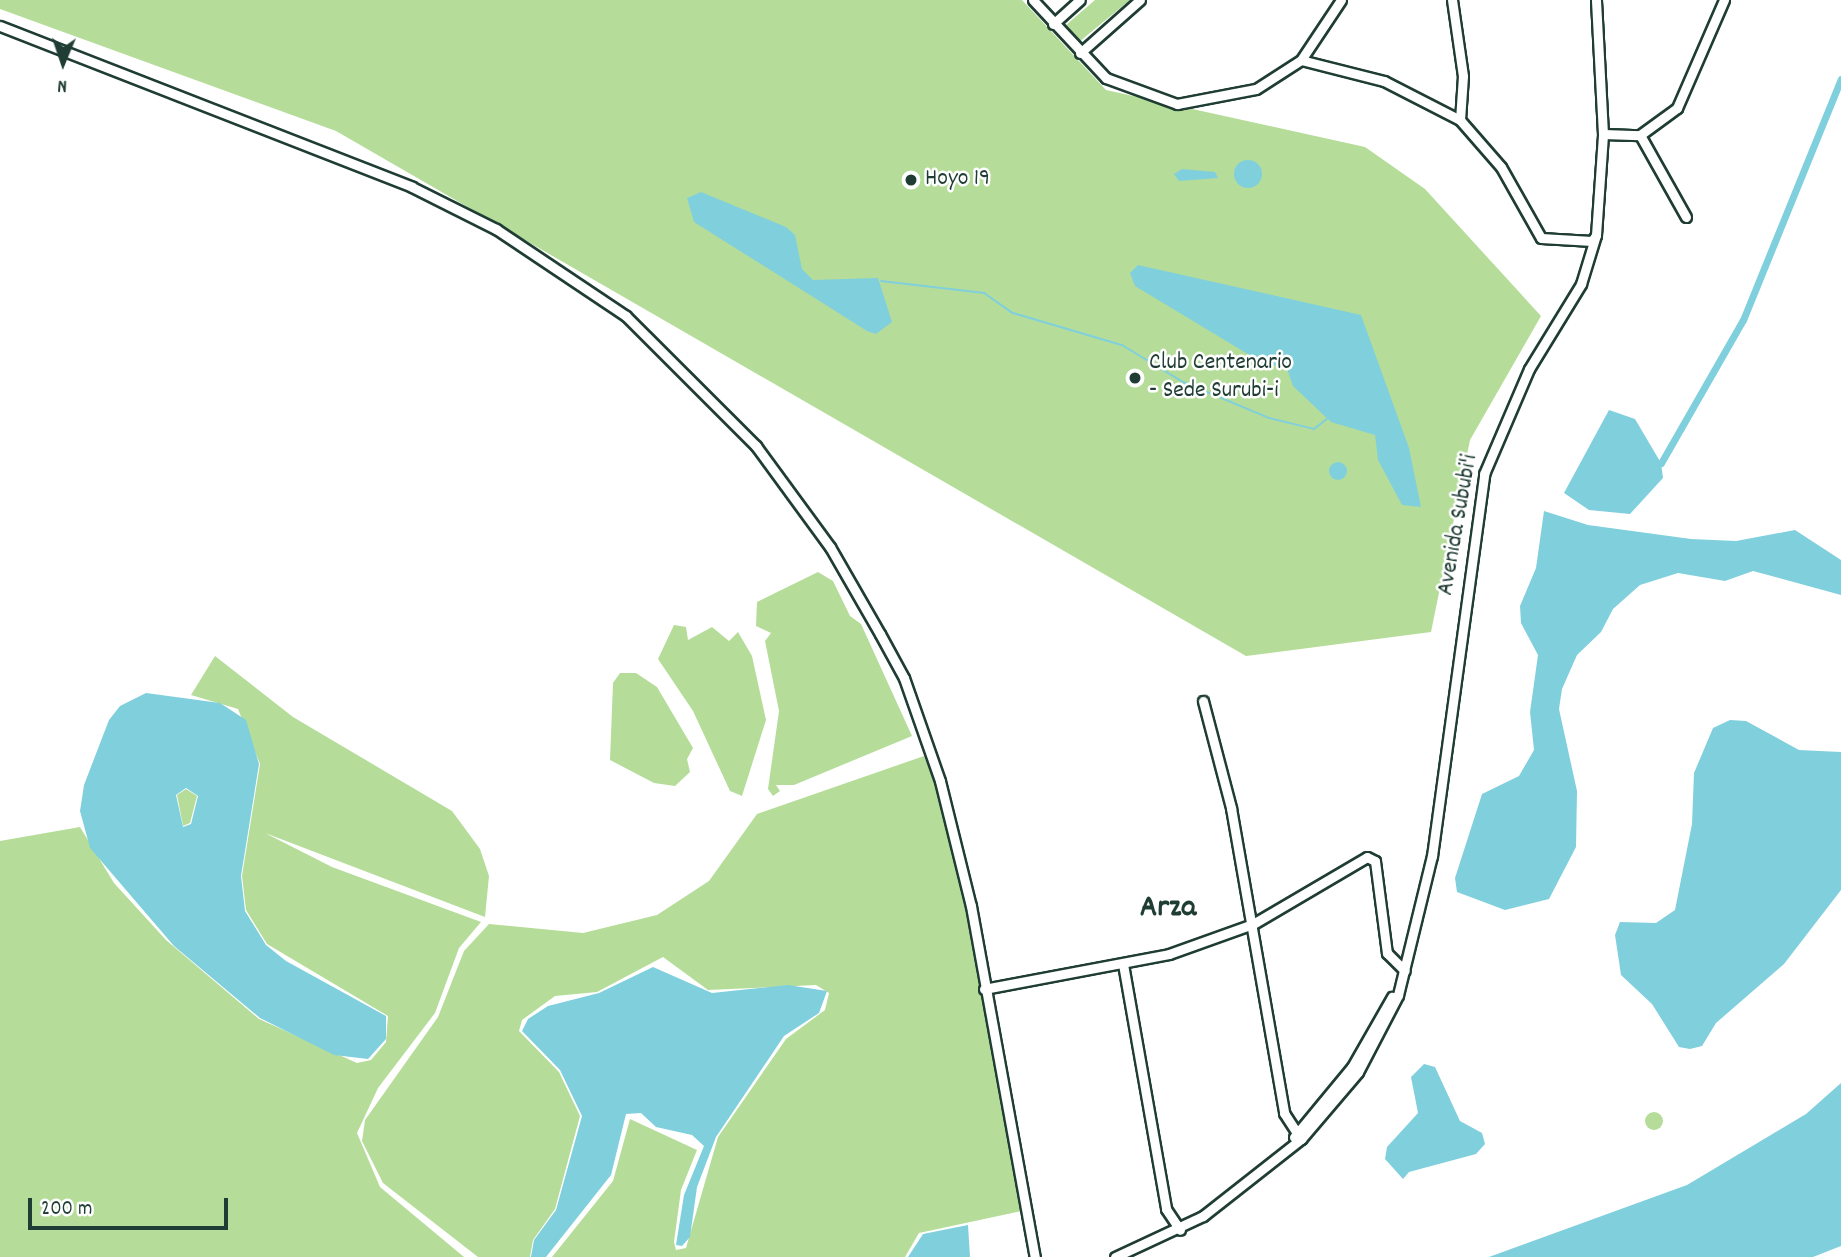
<!DOCTYPE html>
<style>
body{margin:0}
#map{position:relative;width:1841px;height:1257px;overflow:hidden;background:#fff;font-family:Dekko,sans-serif}
div>[style]{position:absolute}
[style*='--x']{left:calc(var(--x)*1px);top:calc(var(--y)*1px);width:calc(var(--w)*1px);rotate:calc(var(--a)*1deg)}
.green>*{inset:0;background:#b5dd99}
.round{border-radius:50%}
.water>*{inset:0;background:#80cfdd}
.stream>*{height:2px;margin:-1px;padding:0 1px;transform-origin:1px;border-radius:1px;background:#80cfdd}
.canal>*{height:7px;margin:-3.5px;padding:0 3.5px;transform-origin:3.5px;border-radius:3.5px;background:#80cfdd}
.roads{filter:drop-shadow(2px 0 #1f3d34) drop-shadow(-2px 0 #1f3d34) drop-shadow(0 2px #1f3d34) drop-shadow(0 -2px #1f3d34)}
.minor>*{height:9px;margin:-4.5px;padding:0 4.5px;transform-origin:4.5px;border-radius:4.5px;background:#fff}
.dots>*{width:19px;height:19px;translate:-50% -50%;box-sizing:border-box;border:4px solid #fff;border-radius:50%}
span{translate:-50% -50%;white-space:nowrap;text-align:center;line-height:1.15;-webkit-text-stroke:5px #fff;paint-order:stroke}
.poi-label{font-size:24px;color:#1f3d34}
.left{translate:0 -50%;text-align:left}
.street-label{font-size:24px;color:#1f3d34}
.district-label{font-size:32px;color:#1f3d34;font-weight:700}
.north{position:absolute;left:28px;top:28px;width:70px;height:70px;-webkit-text-stroke:5px #fff;paint-order:stroke;rotate:182deg;font-size:19px;font-weight:700;line-height:28px;text-align:center;color:#1f3d34}
.north::after{content:'';display:block;margin:auto;width:24px;height:32px;background:#1f3d34;clip-path:polygon(50% 0,100% 100%,50% 72%,0 100%)}
.scale{position:absolute;left:28px;top:1198px;width:200px;height:32px;box-sizing:border-box;border:4px solid #1f3d34;border-top:0;padding-left:9px;font-size:21px;line-height:24px;white-space:nowrap;color:#1f3d34;-webkit-text-stroke:5px #fff;paint-order:stroke}
</style>
<div id="map">
<div class="green">
<div style="clip-path:polygon(0 0,1022px 0,1106px 90px,1365px 147px,1425px 189px,1541px 316px,1470px 440px,1431px 632px,1246px 656px,336px 131px,0 9px)"></div>
<div style="clip-path:polygon(1095px 0,1130px 0,1079px 42px,1066px 25px)"></div>
<div style="clip-path:polygon(818px 572px,833px 581px,850px 616px,861px 624px,912px 736px,794px 785px,776px 785px,780px 791px,773px 796px,768px 789px,779px 711px,765px 641px,771px 633px,756px 626px,757px 602px)"></div>
<div style="clip-path:polygon(674px 625px,686px 627px,688px 640px,712px 627px,729px 641px,738px 632px,752px 656px,766px 720px,742px 796px,730px 791px,693px 711px,658px 659px)"></div>
<div style="clip-path:polygon(215px 656px,293px 717px,452px 811px,480px 849px,489px 876px,485px 917px,265px 833px,332px 867px,481px 922px,459px 948px,435px 1013px,378px 1088px,357px 1133px,380px 1187px,464px 1257px,0 1257px,0 841px,80px 827px,114px 883px,166px 940px,259px 1019px,357px 1063px,371px 1060px,386px 1042px,388px 1016px,267px 944px,246px 910px,242px 876px,260px 764px,238px 709px,191px 695px)"></div>
<div style="clip-path:polygon(620px 673px,636px 673px,657px 687px,693px 748px,687px 759px,690px 772px,675px 786px,654px 783px,610px 760px,613px 683px)"></div>
<div style="clip-path:polygon(924px 756px,947px 812px,1022px 1211px,919px 1233px,905px 1257px,552px 1257px,613px 1181px,630px 1119px,697px 1150px,681px 1190px,674px 1242px,676px 1250px,686px 1248px,718px 1137px,786px 1039px,825px 1010px,829px 993px,816px 985px,708px 990px,663px 957px,597px 992px,555px 996px,522px 1020px,519px 1031px,559px 1072px,580px 1116px,555px 1209px,533px 1240px,530px 1257px,478px 1257px,383px 1183px,362px 1141px,365px 1120px,438px 1017px,464px 951px,489px 924px,583px 933px,657px 915px,709px 881px,757px 814px)"></div>
<div style="clip-path:polygon(186px 789px,197px 796px,190px 823px,183px 826px,177px 795px)"></div>
<div class="round" style="left:1645px;top:1112px;width:18px;height:18px"></div>
</div>
<div class="water">
<div class="round" style="left:1234px;top:160px;width:28px;height:28px"></div>
<div style="clip-path:polygon(1182px 169px,1215px 172px,1218px 178px,1179px 181px,1174px 174px)"></div>
<div style="clip-path:polygon(701px 192px,786px 227px,795px 235px,802px 269px,813px 280px,878px 278px,892px 322px,876px 334px,867px 331px,694px 222px,687px 198px)"></div>
<div style="clip-path:polygon(1138px 265px,1361px 315px,1409px 448px,1421px 507px,1402px 505px,1378px 460px,1375px 435px,1331px 422px,1293px 386px,1286px 366px,1266px 365px,1135px 286px,1130px 273px)"></div>
<div style="clip-path:polygon(1609px 410px,1635px 419px,1661px 463px,1663px 478px,1630px 514px,1589px 510px,1564px 493px)"></div>
<div class="round" style="left:1329px;top:462px;width:18px;height:18px"></div>
<div style="clip-path:polygon(1544px 511px,1588px 525px,1691px 539px,1736px 541px,1795px 530px,1841px 560px,1841px 595px,1753px 571px,1725px 581px,1678px 573px,1640px 585px,1613px 609px,1601px 632px,1577px 655px,1562px 689px,1559px 709px,1577px 791px,1576px 847px,1549px 899px,1505px 910px,1457px 892px,1455px 878px,1482px 794px,1519px 776px,1534px 750px,1530px 712px,1538px 655px,1521px 623px,1520px 606px,1536px 568px)"></div>
<div style="clip-path:polygon(evenodd,146px 693px,220px 703px,246px 720px,259px 764px,241px 876px,245px 911px,266px 945px,286px 961px,386px 1016px,386px 1039px,368px 1059px,334px 1055px,260px 1018px,174px 946px,90px 848px,80px 811px,84px 785px,109px 720px,120px 706px,146px 693px,186px 788px,198px 796px,191px 824px,183px 827px,176px 795px,186px 788px)"></div>
<div style="clip-path:polygon(1730px 720px,1746px 721px,1799px 750px,1841px 752px,1841px 890px,1784px 964px,1716px 1023px,1702px 1046px,1690px 1049px,1679px 1047px,1652px 1004px,1621px 975px,1615px 935px,1620px 922px,1656px 923px,1675px 910px,1692px 824px,1694px 773px,1713px 728px)"></div>
<div style="clip-path:polygon(653px 967px,712px 993px,788px 985px,827px 991px,819px 1013px,784px 1036px,716px 1137px,697px 1187px,690px 1237px,682px 1246px,676px 1245px,684px 1195px,704px 1146px,692px 1135px,656px 1127px,641px 1113px,626px 1114px,611px 1175px,546px 1257px,531px 1257px,534px 1240px,556px 1210px,582px 1116px,560px 1070px,522px 1031px,528px 1019px,548px 1006px,599px 993px)"></div>
<div style="clip-path:polygon(1424px 1064px,1435px 1067px,1460px 1121px,1482px 1133px,1485px 1144px,1476px 1154px,1409px 1172px,1403px 1179px,1385px 1159px,1387px 1147px,1418px 1113px,1411px 1077px)"></div>
<div style="clip-path:polygon(1841px 1083px,1841px 1246px,1813px 1257px,1489px 1257px,1687px 1185px,1806px 1114px)"></div>
<div style="clip-path:polygon(968px 1225px,970px 1257px,908px 1257px,923px 1234px)"></div>
</div>
<div class="stream">
<div style="--x:881;--y:281;--w:104;--a:6.6"></div>
<div style="--x:984;--y:293;--w:35;--a:35"></div>
<div style="--x:1013;--y:313;--w:114;--a:16.4"></div>
<div style="--x:1122;--y:345;--w:71;--a:31.2"></div>
<div style="--x:1183;--y:382;--w:93;--a:22.7"></div>
<div style="--x:1269;--y:418;--w:46;--a:13.7"></div>
<div style="--x:1314;--y:429;--w:16;--a:-38"></div>
</div>
<div class="canal">
<div style="--x:1661;--y:463;--w:165;--a:-60.2"></div>
<div style="--x:1743;--y:320;--w:260;--a:-67.9"></div>
</div>
<div class="roads">
<div class="minor">
<div style="--x:1033;--y:0;--w:107;--a:46.9"></div>
<div style="--x:1106;--y:78;--w:76;--a:20.1"></div>
<div style="--x:1177;--y:104;--w:80;--a:-10.8"></div>
<div style="--x:1256;--y:89;--w:54;--a:-32.8"></div>
<div style="--x:1301;--y:60;--w:72;--a:-56.3"></div>
<div style="--x:1053;--y:24;--w:36;--a:-42"></div>
<div style="--x:0;--y:26;--w:442;--a:21.3"></div>
<div style="--x:412;--y:187;--w:94;--a:26.6"></div>
<div style="--x:496;--y:229;--w:156;--a:33.8"></div>
<div style="--x:626;--y:316;--w:184;--a:45"></div>
<div style="--x:756;--y:446;--w:125;--a:53.8"></div>
<div style="--x:830;--y:547;--w:100;--a:60.1"></div>
<div style="--x:880;--y:634;--w:50;--a:61.4"></div>
<div style="--x:904;--y:678;--w:109;--a:70.7"></div>
<div style="--x:940;--y:781;--w:129;--a:76.1"></div>
<div style="--x:971;--y:906;--w:357;--a:79.7"></div>
<div style="--x:1080;--y:53;--w:80;--a:-41.5"></div>
<div style="--x:1301;--y:60;--w:86;--a:14.2"></div>
<div style="--x:1384;--y:81;--w:85;--a:27.2"></div>
<div style="--x:1460;--y:120;--w:44;--a:-86.1"></div>
<div style="--x:1463;--y:76;--w:77;--a:-98.2"></div>
<div style="--x:1460;--y:120;--w:62;--a:48.9"></div>
<div style="--x:1501;--y:167;--w:81;--a:60.6"></div>
<div style="--x:1541;--y:238;--w:51;--a:3.4"></div>
<div style="--x:1592;--y:241;--w:7;--a:-56"></div>
<div style="--x:1603;--y:134;--w:37;--a:2"></div>
<div style="--x:1640;--y:135;--w:46;--a:-36.1"></div>
<div style="--x:1677;--y:108;--w:118;--a:-66.5"></div>
<div style="--x:1640;--y:135;--w:94;--a:60.7"></div>
<div style="--x:1203;--y:701;--w:111;--a:75.3"></div>
<div style="--x:1231;--y:808;--w:310;--a:80.1"></div>
<div style="--x:1284;--y:1113;--w:31;--a:57"></div>
<div style="--x:1123;--y:964;--w:249;--a:80"></div>
<div style="--x:1166;--y:1209;--w:25;--a:56"></div>
<div style="--x:984;--y:989;--w:188;--a:-10.7"></div>
<div style="--x:1169;--y:954;--w:89;--a:-19.7"></div>
<div style="--x:1253;--y:924;--w:132;--a:-30.4"></div>
<div style="--x:1367;--y:857;--w:9;--a:27"></div>
<div style="--x:1375;--y:861;--w:93;--a:82.6"></div>
<div style="--x:1387;--y:953;--w:25;--a:45"></div>
<div style="--x:1294;--y:1137;--w:91;--a:-50.4"></div>
<div style="--x:1352;--y:1067;--w:81;--a:-60.3"></div>
<div style="--x:1115;--y:1257;--w:97;--a:-25"></div>
<div style="--x:1203;--y:1216;--w:125;--a:-38.2"></div>
<div style="--x:1301;--y:1139;--w:88;--a:-49.6"></div>
<div style="--x:1358;--y:1072;--w:87;--a:-62.5"></div>
<div style="--x:1398;--y:995;--w:143;--a:-76.3"></div>
<div style="--x:1432;--y:856;--w:386;--a:-82.2"></div>
<div style="--x:1484;--y:474;--w:114;--a:-66.8"></div>
<div style="--x:1529;--y:369;--w:100;--a:-58.5"></div>
<div style="--x:1581;--y:284;--w:51;--a:-73"></div>
<div style="--x:1596;--y:235;--w:101;--a:-86"></div>
<div style="--x:1603;--y:134;--w:134;--a:-93"></div>
</div>
</div>
<div class="dots">
<div style="left:911px;top:180px;background:#1f3d34"></div>
<div style="left:1135px;top:378px;background:#1f3d34"></div>
</div>
<div class="poi-label">
<span class="left" style="left:925px;top:180px">Hoyo 19</span>
<span class="left" style="left:1149px;top:378px">Club Centenario<br>- Sede Surubi-i</span>
</div>
<div class="street-label">
<span style="left:1459px;top:525px;rotate:-80deg">Avenida Sububi'i</span>
</div>
<div class="district-label">
<span style="left:1168px;top:909px">Arza</span>
</div>
<div class="north">N</div>
<div class="scale">200 m</div>
</div>
